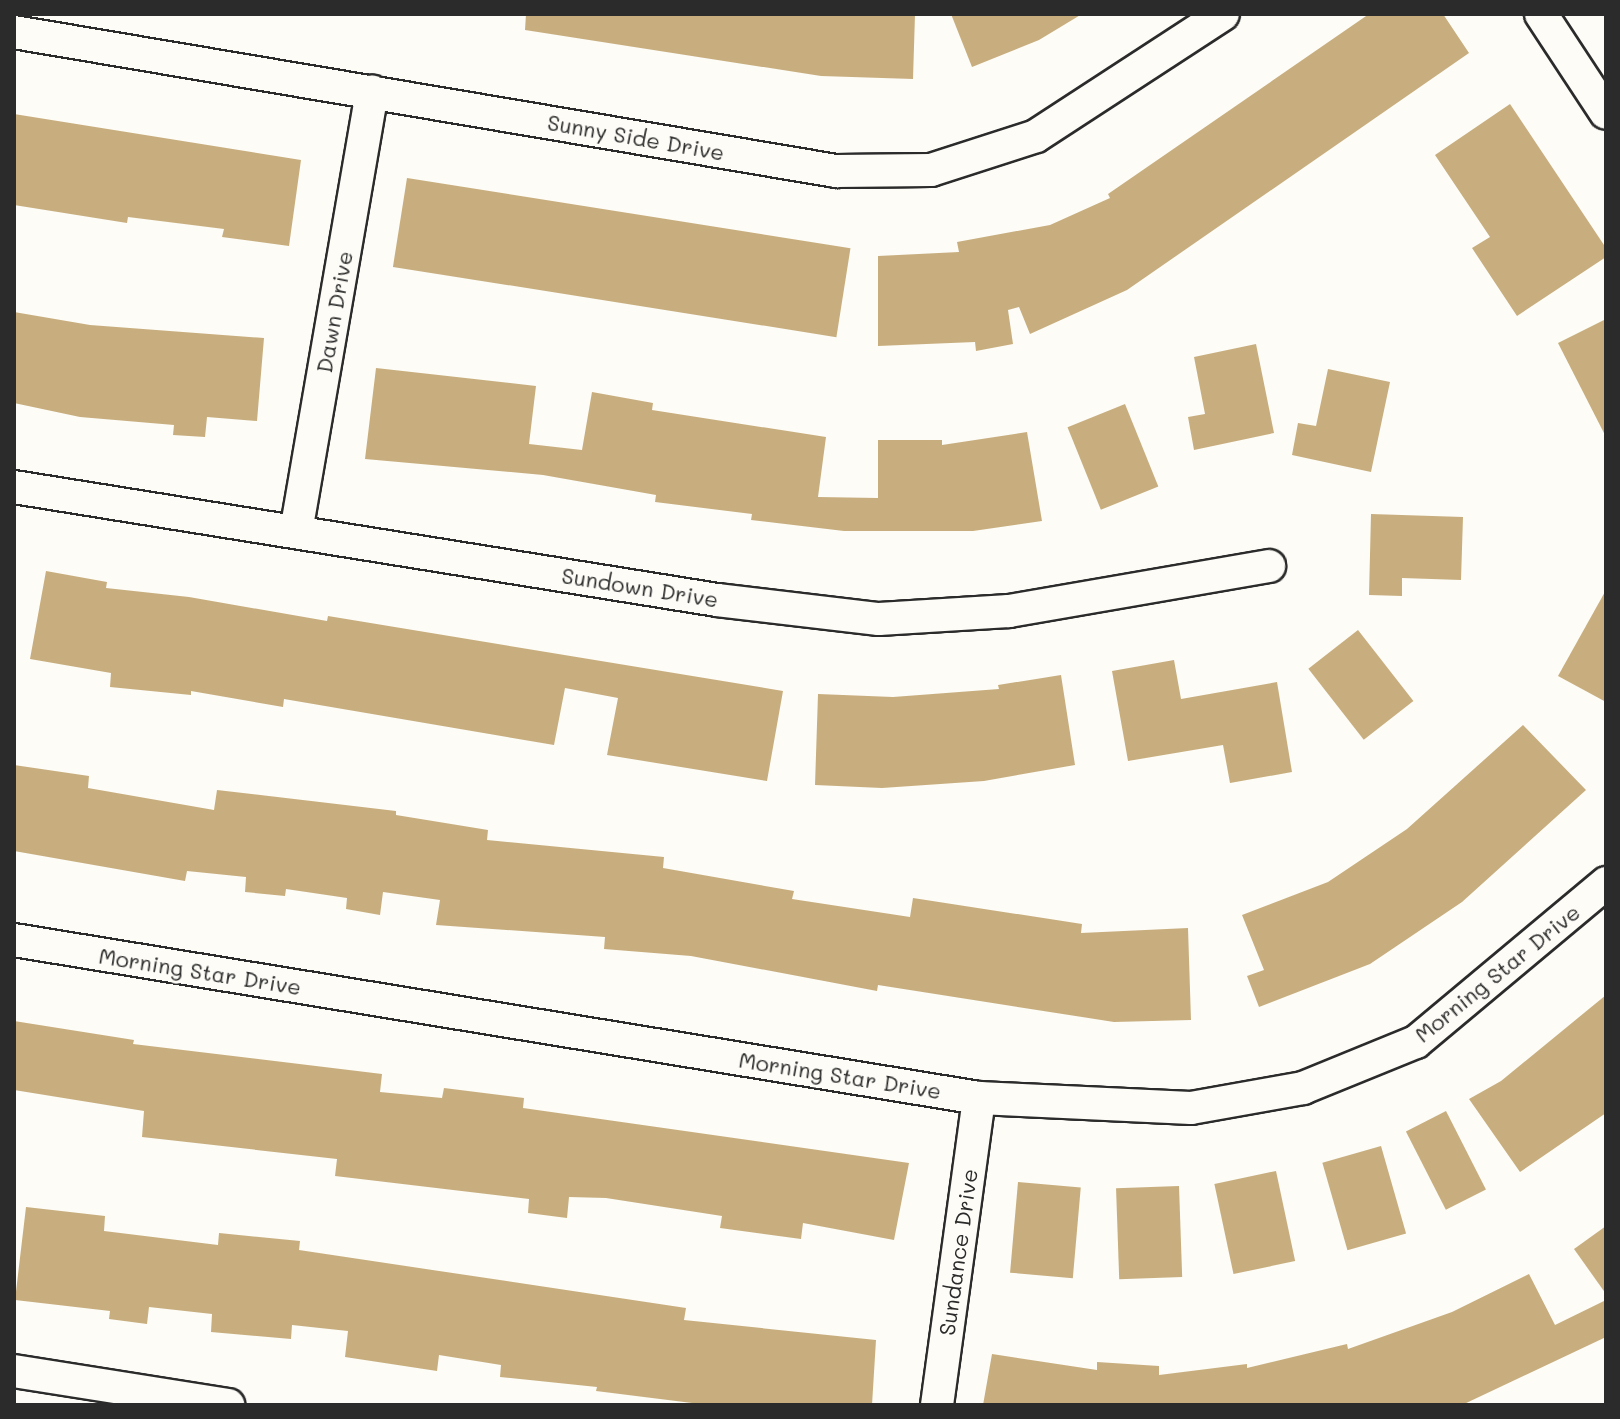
<!DOCTYPE html>
<style>
body{margin:0}
#map{position:relative;width:1620px;height:1419px;overflow:hidden;background:#fdfcf7;font-family:Mali,sans-serif}
div>[style]{position:absolute}
[style*='--x']{left:calc(var(--x)*1px);top:calc(var(--y)*1px);width:calc(var(--w)*1px);rotate:calc(var(--a)*1deg)}
.building>*{inset:0;background:#c8ae7e;transform-origin:0 0}
.roads{filter:drop-shadow(2px 0 #2b2b2b) drop-shadow(-2px 0 #2b2b2b) drop-shadow(0 2px #2b2b2b) drop-shadow(0 -2px #2b2b2b)}
.minor>*{height:32px;margin:-16px;padding:0 16px;transform-origin:16px;border-radius:16px;background:#fdfcf7}
span{translate:-50% -50%;white-space:nowrap;text-align:center;line-height:1.15;-webkit-text-stroke:6px #fdfcf7;paint-order:stroke}
.street-label{font-size:22px;color:#2b2b2b}
.frame{position:absolute;inset:0;border:16px solid #2b2b2b;pointer-events:none}
</style>
<div id="map">
<div class="building">
<div style="clip-path:polygon(526px 14px,915px 14px,913px 79px,821px 76px,525px 30px)"></div>
<div style="clip-path:polygon(951px 14px,1082px 14px,1039px 40px,972px 67px)"></div>
<div style="clip-path:polygon(1369px 14px,1443px 14px,1469px 53px,1127px 290px,1030px 334px,1019px 307px,1008px 310px,1013px 344px,976px 351px,975px 342px,878px 346px,878px 256px,959px 252px,957px 242px,1050px 225px,1110px 198px,1108px 194px)"></div>
<div style="clip-path:polygon(1510px 104px,1606px 248px,1606px 257px,1517px 316px,1472px 248px,1490px 237px,1435px 155px)"></div>
<div style="clip-path:polygon(14px 114px,301px 160px,289px 246px,222px 237px,224px 229px,128px 217px,127px 223px,14px 205px)"></div>
<div style="left:407px;top:178px;width:449px;height:90px;rotate:9deg"></div>
<div style="clip-path:polygon(14px 312px,90px 325px,264px 338px,257px 421px,207px 417px,205px 437px,173px 435px,174px 425px,80px 417px,14px 403px)"></div>
<div style="clip-path:polygon(1606px 319px,1606px 437px,1558px 343px)"></div>
<div style="clip-path:polygon(1256px 344px,1274px 433px,1194px 450px,1188px 417px,1205px 414px,1194px 357px)"></div>
<div style="clip-path:polygon(376px 368px,536px 386px,529px 444px,582px 450px,592px 392px,653px 403px,652px 410px,826px 437px,818px 497px,878px 498px,878px 440px,942px 440px,942px 445px,1027px 432px,1042px 521px,973px 531px,844px 531px,751px 520px,752px 514px,655px 502px,656px 495px,543px 475px,365px 459px)"></div>
<div style="clip-path:polygon(1328px 369px,1390px 382px,1371px 472px,1292px 455px,1298px 423px,1316px 426px)"></div>
<div style="left:1125px;top:404px;width:89px;height:62px;rotate:68deg"></div>
<div style="clip-path:polygon(1371px 514px,1463px 517px,1461px 580px,1402px 578px,1402px 596px,1369px 595px)"></div>
<div style="clip-path:polygon(46px 571px,107px 582px,106px 588px,189px 597px,327px 621px,328px 616px,783px 691px,767px 781px,607px 755px,618px 698px,565px 688px,554px 745px,284px 699px,283px 707px,191px 691px,191px 695px,110px 687px,111px 673px,30px 659px)"></div>
<div style="clip-path:polygon(1606px 590px,1606px 702px,1558px 676px)"></div>
<div style="left:1358px;top:630px;width:90px;height:63px;rotate:52deg"></div>
<div style="clip-path:polygon(1174px 660px,1181px 699px,1277px 682px,1292px 772px,1230px 783px,1223px 745px,1128px 761px,1112px 671px)"></div>
<div style="clip-path:polygon(1061px 675px,1075px 765px,984px 781px,882px 788px,815px 785px,818px 694px,893px 697px,999px 689px,998px 685px)"></div>
<div style="clip-path:polygon(1523px 725px,1586px 790px,1462px 902px,1370px 964px,1259px 1007px,1247px 976px,1264px 970px,1242px 915px,1328px 882px,1407px 829px)"></div>
<div style="clip-path:polygon(14px 765px,89px 776px,88px 788px,214px 810px,217px 790px,396px 811px,396px 815px,488px 830px,487px 840px,664px 857px,663px 868px,794px 891px,792px 899px,910px 917px,913px 898px,1082px 924px,1081px 933px,1188px 928px,1191px 1020px,1114px 1022px,878px 985px,877px 991px,691px 956px,604px 949px,605px 937px,436px 925px,440px 900px,383px 892px,380px 915px,346px 909px,347px 898px,286px 889px,285px 896px,245px 892px,246px 877px,187px 871px,185px 881px,14px 851px)"></div>
<div style="clip-path:polygon(1606px 995px,1606px 1113px,1520px 1172px,1469px 1099px,1501px 1081px)"></div>
<div style="clip-path:polygon(14px 1021px,134px 1040px,133px 1044px,382px 1074px,380px 1092px,442px 1098px,444px 1088px,524px 1098px,523px 1108px,909px 1163px,894px 1240px,803px 1223px,801px 1239px,720px 1228px,722px 1216px,606px 1198px,569px 1197px,567px 1218px,528px 1213px,529px 1199px,335px 1176px,337px 1159px,142px 1137px,144px 1111px,14px 1090px)"></div>
<div style="left:1446px;top:1111px;width:88px;height:45px;rotate:63deg"></div>
<div style="left:1381px;top:1146px;width:91px;height:61px;rotate:74deg"></div>
<div style="left:1276px;top:1171px;width:92px;height:63px;rotate:78deg"></div>
<div style="left:1018px;top:1182px;width:63px;height:91px;rotate:5deg"></div>
<div style="left:1179px;top:1186px;width:91px;height:63px;rotate:88deg"></div>
<div style="clip-path:polygon(26px 1207px,105px 1216px,104px 1231px,218px 1245px,219px 1233px,300px 1241px,299px 1250px,686px 1308px,684px 1320px,876px 1340px,872px 1405px,708px 1405px,596px 1391px,597px 1387px,500px 1377px,501px 1365px,439px 1355px,437px 1371px,345px 1357px,348px 1331px,292px 1325px,291px 1339px,211px 1332px,212px 1314px,149px 1307px,147px 1324px,109px 1319px,110px 1311px,15px 1300px)"></div>
<div style="clip-path:polygon(1606px 1226px,1606px 1294px,1574px 1249px)"></div>
<div style="clip-path:polygon(1529px 1274px,1555px 1325px,1606px 1300px,1606px 1337px,1462px 1405px,983px 1405px,992px 1354px,1097px 1370px,1097px 1362px,1159px 1366px,1159px 1375px,1247px 1364px,1247px 1368px,1347px 1344px,1348px 1349px,1452px 1312px)"></div>
</div>
<div class="roads">
<div class="minor">
<div style="--x:1541;--y:14;--w:118;--a:56.7"></div>
<div style="--x:14;--y:32;--w:834;--a:9.6"></div>
<div style="--x:836;--y:171;--w:95;--a:-0.6"></div>
<div style="--x:931;--y:170;--w:110;--a:-17.9"></div>
<div style="--x:1036;--y:136;--w:223;--a:-33.1"></div>
<div style="--x:14;--y:487;--w:712;--a:9.13"></div>
<div style="--x:717;--y:600;--w:163;--a:6.7"></div>
<div style="--x:879;--y:619;--w:130;--a:-3.5"></div>
<div style="--x:1009;--y:611;--w:264;--a:-9.8"></div>
<div style="--x:296;--y:532;--w:447;--a:-80.2"></div>
<div style="--x:14;--y:940;--w:978;--a:9.3"></div>
<div style="--x:979;--y:1098;--w:212;--a:2.7"></div>
<div style="--x:1191;--y:1108;--w:114;--a:-10.1"></div>
<div style="--x:1303;--y:1088;--w:122;--a:-22.2"></div>
<div style="--x:1416;--y:1042;--w:248;--a:-39.9"></div>
<div style="--x:14;--y:1371;--w:217;--a:9"></div>
<div style="--x:937;--y:1405;--w:310;--a:-82.2"></div>
</div>
</div>
<div class="street-label">
<span style="left:636px;top:137px;rotate:10deg">Sunny Side Drive</span>
<span style="left:334px;top:312px;rotate:-80deg">Dawn Drive</span>
<span style="left:640px;top:587px;rotate:9deg">Sundown Drive</span>
<span style="left:200px;top:971px;rotate:9deg">Morning Star Drive</span>
<span style="left:1497px;top:973px;rotate:-39deg">Morning Star Drive</span>
<span style="left:840px;top:1075px;rotate:9deg">Morning Star Drive</span>
<span style="left:958px;top:1252px;rotate:-82deg">Sundance Drive</span>
</div>
<div class="frame"></div>
</div>
